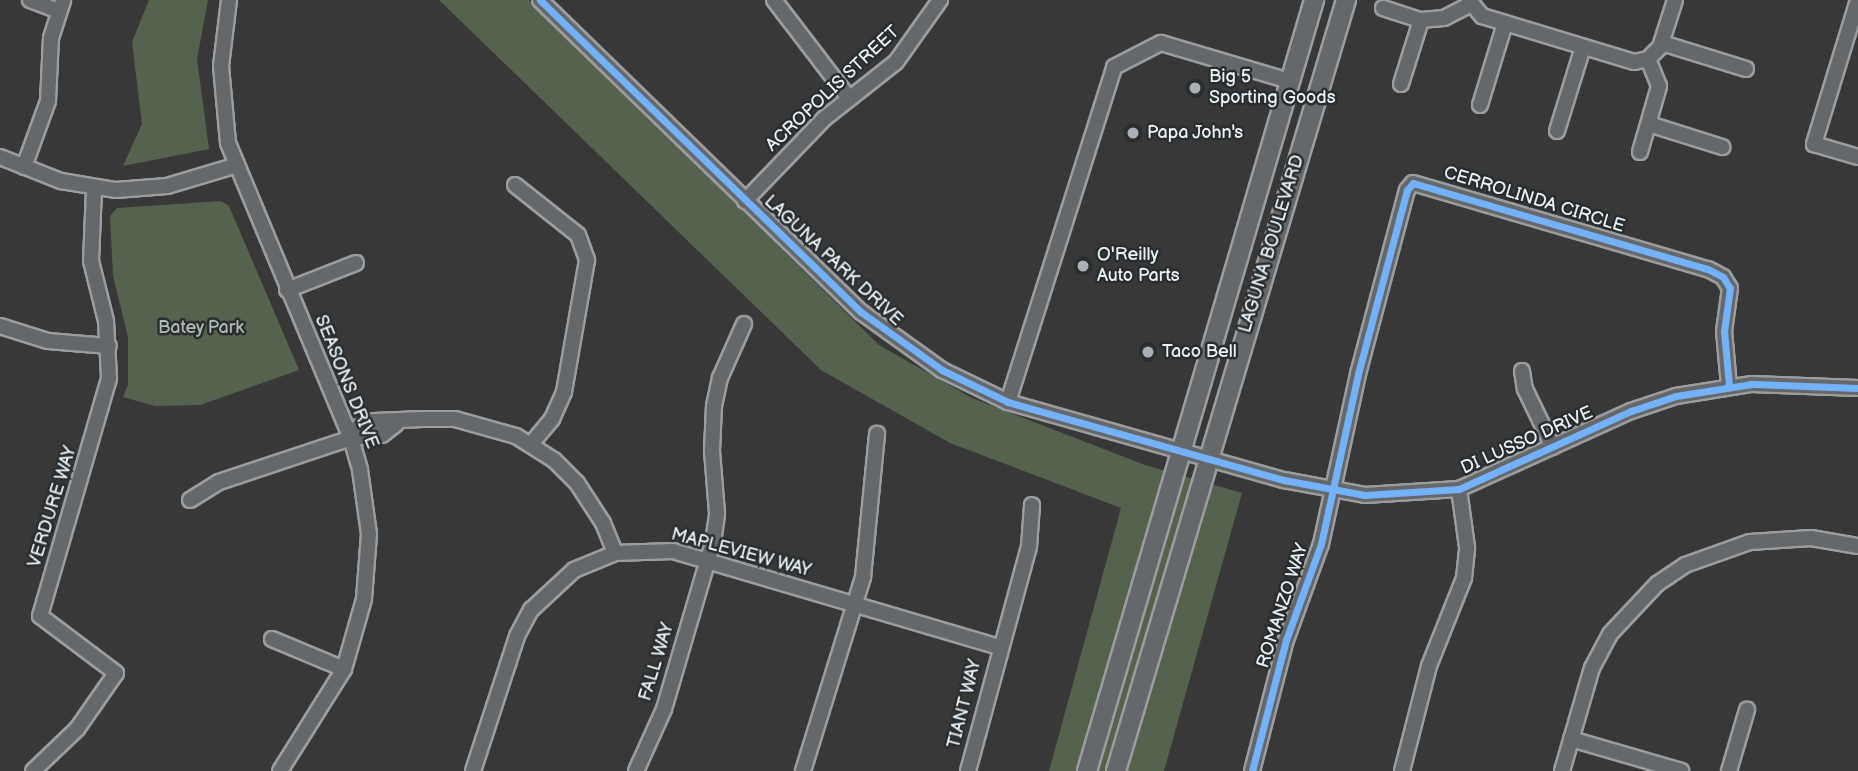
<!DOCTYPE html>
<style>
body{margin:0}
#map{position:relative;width:1858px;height:771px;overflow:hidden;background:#383838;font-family:"Balsamiq Sans",sans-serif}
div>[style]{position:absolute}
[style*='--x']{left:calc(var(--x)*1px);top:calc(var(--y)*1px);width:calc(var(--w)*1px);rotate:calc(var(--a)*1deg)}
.green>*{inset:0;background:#55624e}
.roads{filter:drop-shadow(2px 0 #9c9d9f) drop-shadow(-2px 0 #9c9d9f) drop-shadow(0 2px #9c9d9f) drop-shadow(0 -2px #9c9d9f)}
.minor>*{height:14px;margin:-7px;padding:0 7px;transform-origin:7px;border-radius:7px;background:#65686b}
.major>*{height:18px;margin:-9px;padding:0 9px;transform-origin:9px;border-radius:9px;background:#65686b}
.cycleway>*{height:7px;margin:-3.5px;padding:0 3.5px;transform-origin:3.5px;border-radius:3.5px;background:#73b2f8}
.dots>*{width:19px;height:19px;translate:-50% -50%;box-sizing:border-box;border:4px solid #2a2d2e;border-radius:50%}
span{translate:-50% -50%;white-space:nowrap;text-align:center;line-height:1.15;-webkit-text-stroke:5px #2a2d2e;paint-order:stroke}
.poi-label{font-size:18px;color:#e8f1f8}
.left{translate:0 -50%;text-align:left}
.street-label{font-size:18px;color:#e8f1f8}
.park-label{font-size:18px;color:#afbab5}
</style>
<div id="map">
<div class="green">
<div style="clip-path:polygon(149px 0,208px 0,197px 59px,209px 149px,123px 166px,142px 124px,132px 42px)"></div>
<div style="clip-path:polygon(439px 0,529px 0,879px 345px,972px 398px,1145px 465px,1242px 493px,1164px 771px,1049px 771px,1121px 508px,950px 443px,821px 370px)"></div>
<div style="clip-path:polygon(221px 201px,229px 206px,299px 370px,200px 405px,155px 406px,123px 397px,128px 385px,128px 337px,113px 276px,110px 216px,117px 208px)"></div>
</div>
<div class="roads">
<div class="minor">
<div style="--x:30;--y:0;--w:30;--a:21"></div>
<div style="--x:229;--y:0;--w:66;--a:96.9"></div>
<div style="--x:221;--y:66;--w:77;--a:84.8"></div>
<div style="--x:228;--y:143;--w:320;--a:67.4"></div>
<div style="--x:351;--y:438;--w:33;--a:74"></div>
<div style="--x:360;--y:470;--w:65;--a:82"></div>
<div style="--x:369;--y:534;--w:65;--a:94.4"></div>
<div style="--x:364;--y:599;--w:73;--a:105.9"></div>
<div style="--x:344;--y:669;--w:120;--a:122.1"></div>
<div style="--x:540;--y:0;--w:448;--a:44.2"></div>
<div style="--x:861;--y:312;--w:100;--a:35.6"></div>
<div style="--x:942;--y:370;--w:73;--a:25.9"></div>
<div style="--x:1008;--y:402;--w:287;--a:15.8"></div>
<div style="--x:1284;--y:480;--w:82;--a:10.5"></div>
<div style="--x:1365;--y:495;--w:94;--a:-3.7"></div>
<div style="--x:1459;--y:489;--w:189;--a:-24.4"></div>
<div style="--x:1631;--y:411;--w:47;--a:-18.4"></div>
<div style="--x:1676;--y:396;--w:77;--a:-9"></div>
<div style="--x:1752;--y:384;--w:106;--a:2.2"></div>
<div style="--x:774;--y:0;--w:123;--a:52.6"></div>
<div style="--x:1469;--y:0;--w:21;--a:51"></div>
<div style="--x:1482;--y:16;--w:159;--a:16.8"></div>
<div style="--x:1634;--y:62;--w:14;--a:-12"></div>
<div style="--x:1648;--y:59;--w:17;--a:-45"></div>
<div style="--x:1660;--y:47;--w:49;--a:-72.3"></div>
<div style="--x:1858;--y:0;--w:151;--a:107"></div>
<div style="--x:1814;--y:144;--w:46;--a:16.5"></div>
<div style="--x:1383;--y:8;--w:40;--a:18"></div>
<div style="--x:1421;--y:20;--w:23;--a:-5"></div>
<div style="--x:1444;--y:18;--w:29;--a:-27"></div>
<div style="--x:1662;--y:43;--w:88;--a:17.2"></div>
<div style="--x:1401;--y:84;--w:67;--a:-72.6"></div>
<div style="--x:1480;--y:105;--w:86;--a:-73"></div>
<div style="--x:1649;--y:124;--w:77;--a:17.5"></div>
<div style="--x:1557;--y:131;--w:88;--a:-72.8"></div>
<div style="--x:1640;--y:152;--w:69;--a:-73.9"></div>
<div style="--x:1659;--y:86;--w:29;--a:-112"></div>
<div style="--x:0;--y:157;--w:66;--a:21.5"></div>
<div style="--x:61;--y:181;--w:56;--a:9.3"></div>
<div style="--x:116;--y:190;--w:51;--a:-4.5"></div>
<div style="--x:167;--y:186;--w:70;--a:-16.6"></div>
<div style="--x:24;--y:167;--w:70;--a:-70"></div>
<div style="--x:48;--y:101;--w:63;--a:-87.3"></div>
<div style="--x:51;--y:38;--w:40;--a:-72"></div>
<div style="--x:515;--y:185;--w:80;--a:38.4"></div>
<div style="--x:578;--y:235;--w:27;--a:70"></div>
<div style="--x:587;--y:260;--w:134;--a:99.9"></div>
<div style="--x:564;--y:392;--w:30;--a:114"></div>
<div style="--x:552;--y:419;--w:33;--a:130"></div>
<div style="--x:745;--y:201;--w:115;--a:-46.1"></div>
<div style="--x:825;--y:118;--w:90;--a:-38.3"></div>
<div style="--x:896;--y:62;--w:76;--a:-54.6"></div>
<div style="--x:287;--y:290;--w:74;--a:-21.4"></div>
<div style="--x:0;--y:326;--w:50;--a:17.4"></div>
<div style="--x:48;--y:341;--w:61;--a:4.7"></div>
<div style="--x:1522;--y:371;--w:18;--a:81"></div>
<div style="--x:1525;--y:389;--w:64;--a:64.2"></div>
<div style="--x:1008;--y:402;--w:351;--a:-72.4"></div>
<div style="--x:1114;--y:67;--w:53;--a:-27.1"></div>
<div style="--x:1161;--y:43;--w:134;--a:16.5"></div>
<div style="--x:351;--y:438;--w:12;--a:-59"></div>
<div style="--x:357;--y:428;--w:18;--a:-22"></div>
<div style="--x:374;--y:421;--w:49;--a:-2.3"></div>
<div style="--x:423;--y:419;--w:32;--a:0"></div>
<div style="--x:455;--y:419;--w:63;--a:15.6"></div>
<div style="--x:516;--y:436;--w:45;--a:32.3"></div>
<div style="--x:554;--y:460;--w:33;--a:45"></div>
<div style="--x:577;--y:483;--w:48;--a:57"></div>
<div style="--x:603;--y:523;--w:32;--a:68"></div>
<div style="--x:190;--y:500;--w:34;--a:-32"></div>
<div style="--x:219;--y:482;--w:139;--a:-18.4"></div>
<div style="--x:351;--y:438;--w:31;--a:-6"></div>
<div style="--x:382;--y:435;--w:18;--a:-38"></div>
<div style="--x:272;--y:639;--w:78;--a:22.6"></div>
<div style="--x:1571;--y:739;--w:115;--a:16.2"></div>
<div style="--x:33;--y:771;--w:61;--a:-43.7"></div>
<div style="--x:77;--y:729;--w:68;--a:-55.1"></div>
<div style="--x:116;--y:673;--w:95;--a:-143.1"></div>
<div style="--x:40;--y:616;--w:248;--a:-73.8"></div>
<div style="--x:109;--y:378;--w:57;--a:-93"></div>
<div style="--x:106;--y:321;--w:62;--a:-104"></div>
<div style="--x:91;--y:261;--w:73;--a:-87.6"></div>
<div style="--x:473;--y:771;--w:142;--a:-71.9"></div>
<div style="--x:517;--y:636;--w:30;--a:-62"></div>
<div style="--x:531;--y:610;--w:59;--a:-42.9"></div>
<div style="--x:574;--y:570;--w:44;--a:-22.5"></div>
<div style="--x:615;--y:553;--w:58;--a:-2"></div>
<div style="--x:673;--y:551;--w:340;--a:16.4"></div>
<div style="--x:636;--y:771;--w:68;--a:-65.7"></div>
<div style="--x:664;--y:709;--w:173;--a:-73.6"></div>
<div style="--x:713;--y:543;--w:30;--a:-82"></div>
<div style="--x:717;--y:513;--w:62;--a:-94.6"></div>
<div style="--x:712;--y:451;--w:45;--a:-87.5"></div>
<div style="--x:714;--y:406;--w:29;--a:-78"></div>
<div style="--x:720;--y:378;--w:59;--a:-66"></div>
<div style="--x:803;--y:771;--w:203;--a:-72.8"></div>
<div style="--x:863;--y:577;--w:144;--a:-84.4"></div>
<div style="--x:968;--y:771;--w:232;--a:-74.8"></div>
<div style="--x:1029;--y:547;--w:42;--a:-85.9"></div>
<div style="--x:1252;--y:771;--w:135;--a:-75.5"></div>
<div style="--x:1286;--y:640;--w:102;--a:-70"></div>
<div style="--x:1321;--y:544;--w:174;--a:-77.7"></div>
<div style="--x:1358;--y:374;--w:190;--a:-75.1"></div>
<div style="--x:1407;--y:190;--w:9;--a:-49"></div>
<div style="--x:1413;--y:183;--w:307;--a:16.3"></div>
<div style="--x:1708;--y:269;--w:17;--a:28"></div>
<div style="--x:1723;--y:277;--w:13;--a:58"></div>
<div style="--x:1730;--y:288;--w:43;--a:97.9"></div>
<div style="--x:1724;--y:331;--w:55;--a:84.8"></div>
<div style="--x:1402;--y:771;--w:108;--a:-75.6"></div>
<div style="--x:1429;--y:666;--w:95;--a:-68.3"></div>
<div style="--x:1464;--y:578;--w:31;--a:-84"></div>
<div style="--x:1467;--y:547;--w:59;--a:-97.9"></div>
<div style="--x:1562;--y:771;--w:107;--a:-73.8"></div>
<div style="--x:1592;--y:668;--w:38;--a:-62"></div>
<div style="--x:1610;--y:634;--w:69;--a:-46.8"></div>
<div style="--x:1657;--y:584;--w:34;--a:-34"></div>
<div style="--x:1685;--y:565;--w:69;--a:-19.5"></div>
<div style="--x:1750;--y:542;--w:61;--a:-3.8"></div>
<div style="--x:1811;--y:538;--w:48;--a:9.7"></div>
<div style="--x:1729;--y:771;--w:64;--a:-73.6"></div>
</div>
<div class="major">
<div style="--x:1087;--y:771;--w:804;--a:-73.59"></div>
<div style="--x:1116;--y:771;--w:805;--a:-73.39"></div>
</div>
</div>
<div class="cycleway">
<div style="--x:540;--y:0;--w:448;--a:44.2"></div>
<div style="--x:861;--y:312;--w:100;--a:35.6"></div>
<div style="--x:942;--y:370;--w:73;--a:25.9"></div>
<div style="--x:1008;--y:402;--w:287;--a:15.8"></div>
<div style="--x:1284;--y:480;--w:82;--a:10.5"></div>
<div style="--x:1365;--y:495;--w:94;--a:-3.7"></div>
<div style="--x:1459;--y:489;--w:189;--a:-24.4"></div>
<div style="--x:1631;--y:411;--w:47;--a:-18.4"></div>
<div style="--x:1676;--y:396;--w:77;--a:-9"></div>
<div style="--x:1752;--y:384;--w:106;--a:2.2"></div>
<div style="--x:1252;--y:771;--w:135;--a:-75.5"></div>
<div style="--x:1286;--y:640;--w:102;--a:-70"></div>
<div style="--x:1321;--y:544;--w:174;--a:-77.7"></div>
<div style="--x:1358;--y:374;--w:190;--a:-75.1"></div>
<div style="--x:1407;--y:190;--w:9;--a:-49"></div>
<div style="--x:1413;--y:183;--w:307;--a:16.3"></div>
<div style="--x:1708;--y:269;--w:17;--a:28"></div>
<div style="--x:1723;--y:277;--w:13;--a:58"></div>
<div style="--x:1730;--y:288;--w:43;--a:97.9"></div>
<div style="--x:1724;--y:331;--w:55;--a:84.8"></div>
</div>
<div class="dots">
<div style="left:1195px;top:88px;background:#aab0b5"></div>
<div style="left:1133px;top:133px;background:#aab0b5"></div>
<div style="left:1083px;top:266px;background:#aab0b5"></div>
<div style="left:1148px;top:352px;background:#aab0b5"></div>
</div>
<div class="poi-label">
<span class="left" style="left:1209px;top:88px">Big 5<br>Sporting Goods</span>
<span class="left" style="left:1147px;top:133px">Papa John's</span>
<span class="left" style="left:1097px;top:266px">O'Reilly<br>Auto Parts</span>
<span class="left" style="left:1162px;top:352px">Taco Bell</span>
</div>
<div class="street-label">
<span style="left:833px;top:89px;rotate:-43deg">ACROPOLIS STREET</span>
<span style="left:1534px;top:200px;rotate:17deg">CERROLINDA CIRCLE</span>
<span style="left:1272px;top:244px;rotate:-73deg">LAGUNA BOULEVARD</span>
<span style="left:833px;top:261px;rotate:43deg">LAGUNA PARK DRIVE</span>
<span style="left:346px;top:382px;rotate:68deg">SEASONS DRIVE</span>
<span style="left:1527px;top:441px;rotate:-24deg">DI LUSSO DRIVE</span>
<span style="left:53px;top:507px;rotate:-73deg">VERDURE WAY</span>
<span style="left:741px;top:553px;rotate:15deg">MAPLEVIEW WAY</span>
<span style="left:1283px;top:606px;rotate:-72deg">ROMANZO WAY</span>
<span style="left:657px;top:662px;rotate:-73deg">FALL WAY</span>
<span style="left:965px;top:704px;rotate:-76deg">TIANT WAY</span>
</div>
<div class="park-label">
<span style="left:201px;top:328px">Batey Park</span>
</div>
</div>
